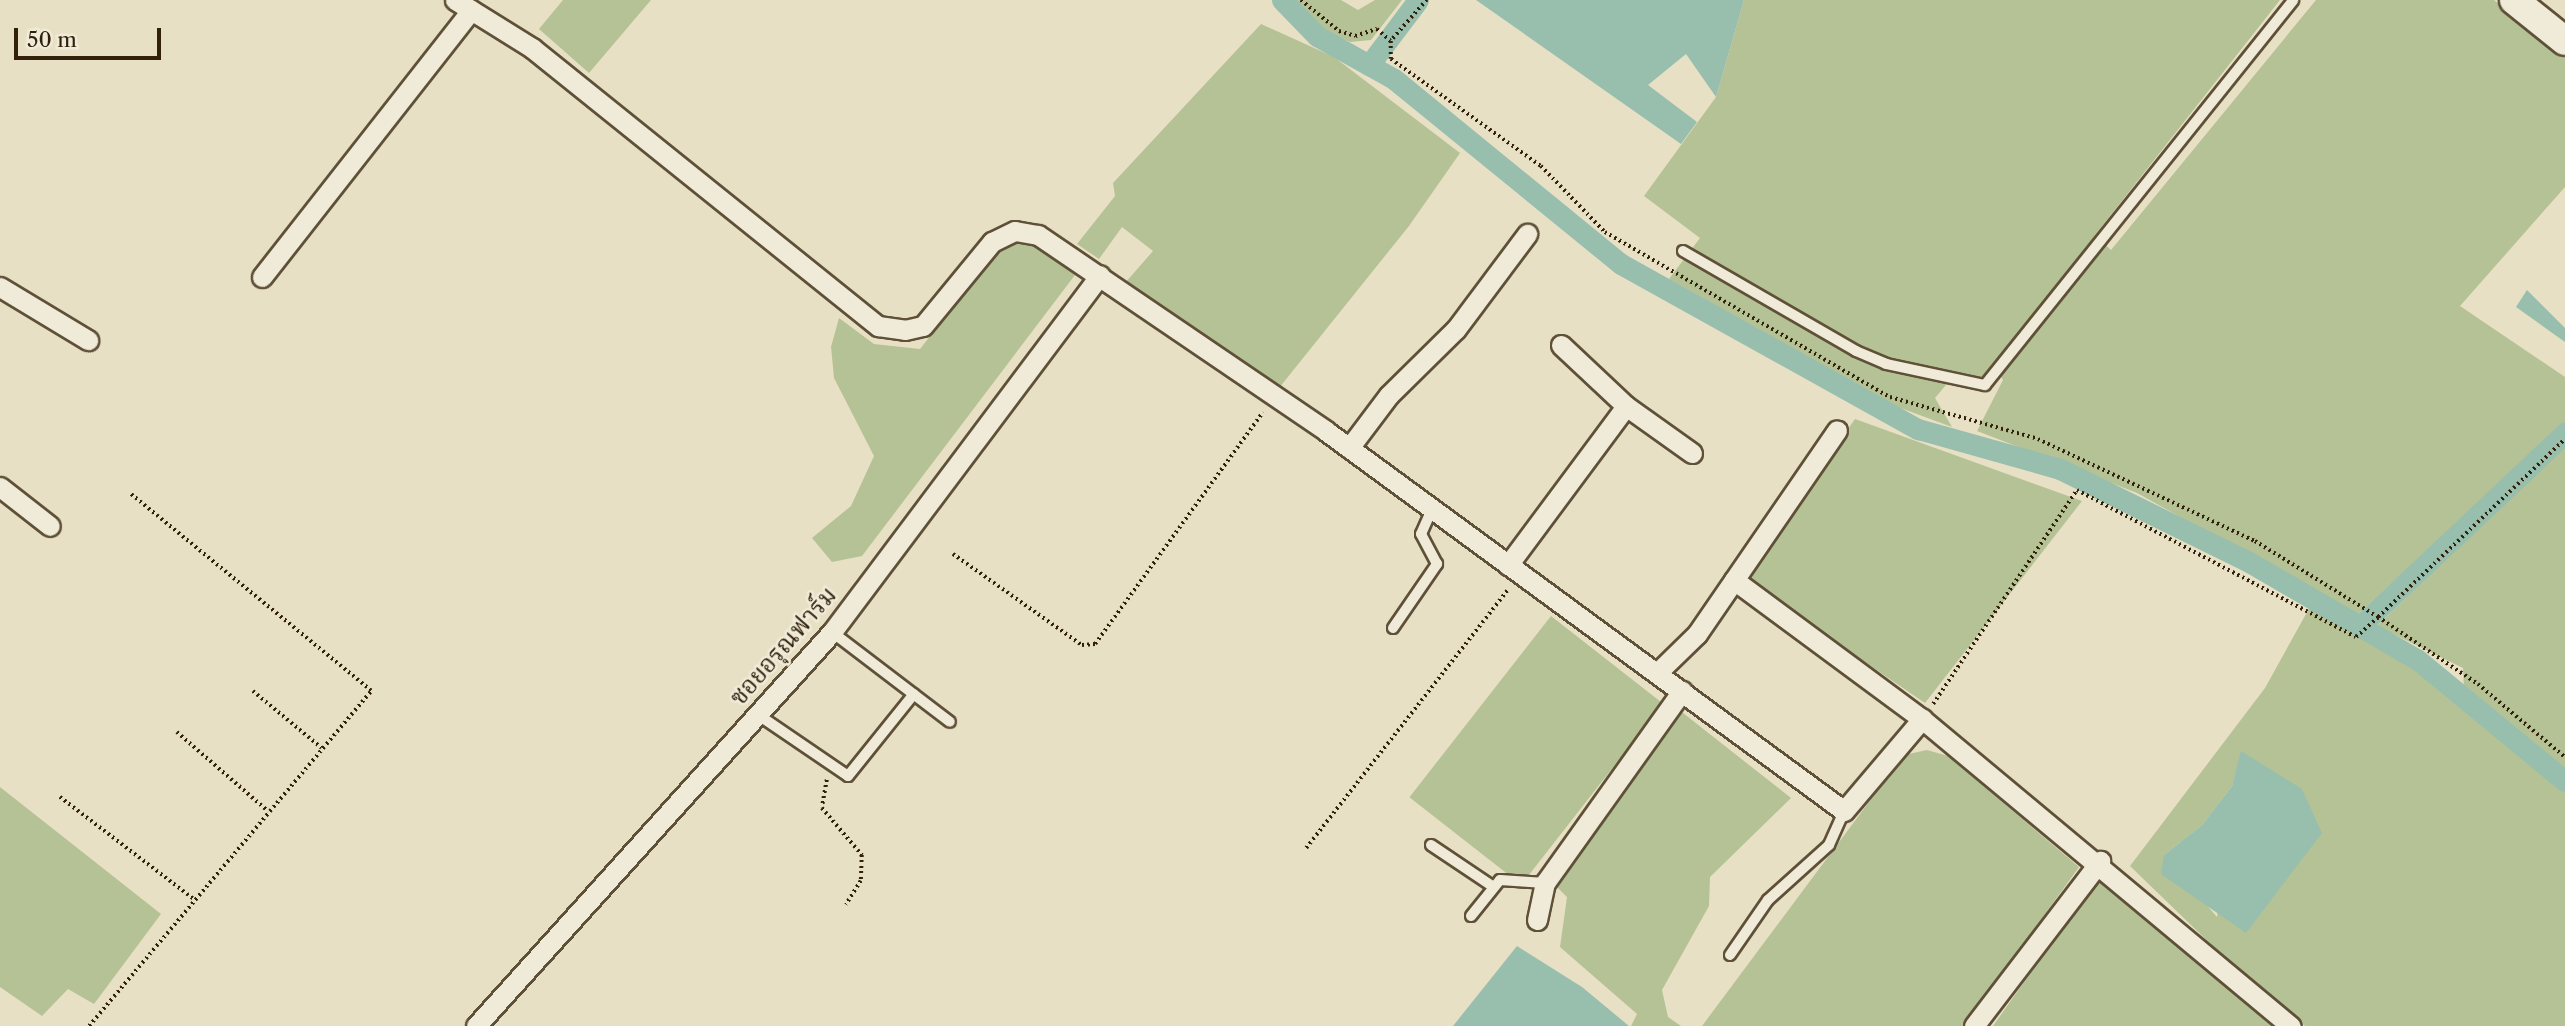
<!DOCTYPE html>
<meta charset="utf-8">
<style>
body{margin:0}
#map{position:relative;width:2565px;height:1026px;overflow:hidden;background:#e8e0c4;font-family:"Libre Caslon Text","Noto Serif Thai",serif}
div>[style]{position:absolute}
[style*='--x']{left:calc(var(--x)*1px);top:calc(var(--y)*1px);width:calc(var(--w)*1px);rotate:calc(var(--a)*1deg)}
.green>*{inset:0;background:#b5c295;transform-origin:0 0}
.water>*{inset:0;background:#98beae}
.canal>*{height:21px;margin:-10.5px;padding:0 10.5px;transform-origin:10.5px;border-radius:10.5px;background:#98beae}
.path>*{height:3.5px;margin-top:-1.75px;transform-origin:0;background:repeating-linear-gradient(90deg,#31200a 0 2px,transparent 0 5.5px)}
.roads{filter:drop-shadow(2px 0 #5f5038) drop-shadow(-2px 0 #5f5038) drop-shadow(0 2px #5f5038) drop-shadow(0 -2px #5f5038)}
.lane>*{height:10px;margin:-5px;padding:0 5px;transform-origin:5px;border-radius:5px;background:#f0ebd9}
.street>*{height:19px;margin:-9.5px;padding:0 9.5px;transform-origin:9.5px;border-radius:9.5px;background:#f0ebd9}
.secondary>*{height:28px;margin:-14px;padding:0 14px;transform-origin:14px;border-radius:14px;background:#f0ebd9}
span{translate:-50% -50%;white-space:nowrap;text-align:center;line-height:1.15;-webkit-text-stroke:5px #f0ebd9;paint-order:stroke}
.street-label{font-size:24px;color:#31200a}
.scale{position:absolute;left:14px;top:28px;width:147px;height:32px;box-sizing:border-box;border:4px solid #31200a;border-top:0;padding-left:9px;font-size:21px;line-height:24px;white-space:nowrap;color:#31200a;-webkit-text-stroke:5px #f0ebd9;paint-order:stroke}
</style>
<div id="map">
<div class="green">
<div style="clip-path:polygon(563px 0,651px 0,589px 73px,539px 29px)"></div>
<div style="clip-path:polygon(1290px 0,1341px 0,1358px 10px,1375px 0,1402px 0,1371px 40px,1350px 42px,1324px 31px)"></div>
<div style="clip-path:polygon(1744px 0,2280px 0,2095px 235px,2111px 250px,2316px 0,2494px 0,2565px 56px,2565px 187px,2460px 306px,2565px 377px,2565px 423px,2357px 615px,2137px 493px,1977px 431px,2003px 380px,1993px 365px,1983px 378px,1956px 373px,1935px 398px,1952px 427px,1887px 403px,1669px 279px,1700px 238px,1644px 196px,1716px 97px)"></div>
<div style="clip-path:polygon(1261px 24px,1334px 57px,1460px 153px,1409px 226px,1279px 388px,1125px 283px,1153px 251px,1122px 227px,1099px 259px,1077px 244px,1115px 196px,1113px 183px)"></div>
<div style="clip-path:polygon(1017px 241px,1040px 248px,1075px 275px,862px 556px,832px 562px,812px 538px,851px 506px,874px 456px,834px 378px,831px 347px,839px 318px,874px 344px,920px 349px,992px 257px)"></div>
<div style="clip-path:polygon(1855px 419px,2082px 501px,1925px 703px,1743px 579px)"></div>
<div style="clip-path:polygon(evenodd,2565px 445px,2565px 1026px,2305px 1026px,2253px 985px,2130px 866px,2265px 688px,2311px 605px,2464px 689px,2463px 668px,2377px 626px,2565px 445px,2242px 752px,2217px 917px,2164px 855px,2202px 825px,2232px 786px,2242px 752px)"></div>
<div style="left:1551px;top:616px;width:142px;height:230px;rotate:38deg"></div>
<div style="clip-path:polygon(1678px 709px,1791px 798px,1710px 877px,1709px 906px,1662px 990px,1668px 1017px,1681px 1026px,1631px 1026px,1637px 1014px,1560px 947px,1567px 897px,1554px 884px)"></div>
<div style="clip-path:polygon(1927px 750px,1948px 756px,2079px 867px,1964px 1026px,1702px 1026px,1904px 755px)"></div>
<div style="clip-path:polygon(0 787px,161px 914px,94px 1004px,68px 989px,42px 1016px,0 987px)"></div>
<div style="clip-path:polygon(2099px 876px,2271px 1026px,1993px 1026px)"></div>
</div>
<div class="water">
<div style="clip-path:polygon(1476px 0,1744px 0,1716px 97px,1686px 54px,1648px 85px,1697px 122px,1681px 144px)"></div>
<div style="clip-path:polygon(2527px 290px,2565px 328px,2565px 342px,2516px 307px)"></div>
<div style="clip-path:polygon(2241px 751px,2302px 789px,2322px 833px,2246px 933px,2161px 874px,2164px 855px,2202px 825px,2232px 786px)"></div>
<div style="clip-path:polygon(1517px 946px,1582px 987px,1629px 1026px,1453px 1026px)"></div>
</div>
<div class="canal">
<div style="--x:1282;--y:0;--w:50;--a:45.8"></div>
<div style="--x:1317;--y:36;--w:88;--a:29.2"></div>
<div style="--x:1394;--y:79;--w:293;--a:39.2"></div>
<div style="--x:1621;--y:264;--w:340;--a:29.1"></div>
<div style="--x:1918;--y:429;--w:148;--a:15.7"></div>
<div style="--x:2060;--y:469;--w:211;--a:26.2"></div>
<div style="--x:2249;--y:562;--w:195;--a:30.1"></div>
<div style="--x:2418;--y:660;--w:190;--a:39.5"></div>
<div style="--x:1369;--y:65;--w:81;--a:-53"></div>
<div style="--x:2360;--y:626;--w:282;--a:-43.3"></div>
</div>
<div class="path">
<div style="--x:1301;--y:0;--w:49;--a:39.2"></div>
<div style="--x:1339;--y:31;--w:17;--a:17"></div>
<div style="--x:1355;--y:36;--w:23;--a:-18"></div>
<div style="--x:1377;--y:29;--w:18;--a:41"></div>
<div style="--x:1427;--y:0;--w:55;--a:131.3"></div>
<div style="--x:1391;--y:41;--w:18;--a:90"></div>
<div style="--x:1391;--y:59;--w:184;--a:35.5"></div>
<div style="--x:1541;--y:166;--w:92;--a:45.9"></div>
<div style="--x:1605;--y:232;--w:329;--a:30.1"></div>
<div style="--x:1890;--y:397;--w:154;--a:15.8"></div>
<div style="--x:2038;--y:439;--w:240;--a:25.2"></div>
<div style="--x:2255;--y:541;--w:145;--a:31.7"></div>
<div style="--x:2378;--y:617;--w:258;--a:-43.6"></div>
<div style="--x:953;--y:554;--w:158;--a:35.2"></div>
<div style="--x:1082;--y:645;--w:13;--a:-4"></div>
<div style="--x:1095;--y:644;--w:286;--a:-54.1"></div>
<div style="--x:253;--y:691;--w:89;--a:39.6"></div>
<div style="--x:1933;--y:704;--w:258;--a:-56.1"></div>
<div style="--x:2077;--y:490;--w:315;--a:27.8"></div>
<div style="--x:2356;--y:637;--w:30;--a:-42"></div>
<div style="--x:2378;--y:617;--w:120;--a:33.8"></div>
<div style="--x:2478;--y:684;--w:114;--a:40"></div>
<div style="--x:177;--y:732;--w:121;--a:41"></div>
<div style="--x:827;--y:780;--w:28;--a:100"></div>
<div style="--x:822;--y:808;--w:62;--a:49.6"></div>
<div style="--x:862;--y:855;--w:26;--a:92"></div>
<div style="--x:861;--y:881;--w:28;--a:122"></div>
<div style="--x:60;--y:797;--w:170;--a:37.3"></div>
<div style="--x:1306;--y:848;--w:328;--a:-52"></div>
<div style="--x:89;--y:1026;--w:438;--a:-49.9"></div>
<div style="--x:371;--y:691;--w:311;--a:-140.7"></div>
</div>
<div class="roads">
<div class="lane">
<div style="--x:1683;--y:251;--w:200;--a:30"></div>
<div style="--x:1856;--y:351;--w:33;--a:23"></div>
<div style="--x:1886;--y:364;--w:101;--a:12"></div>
<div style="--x:1985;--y:385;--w:493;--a:-51.3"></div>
<div style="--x:1393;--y:628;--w:78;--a:-55.5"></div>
<div style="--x:1437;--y:564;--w:34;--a:-118"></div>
<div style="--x:1421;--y:534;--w:27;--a:-66"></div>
<div style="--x:832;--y:632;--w:148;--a:37.3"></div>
<div style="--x:757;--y:714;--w:110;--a:34.3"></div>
<div style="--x:848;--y:776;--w:105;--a:-51.2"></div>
<div style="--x:1431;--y:845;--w:73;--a:33.9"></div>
<div style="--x:1471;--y:916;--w:46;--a:-51.1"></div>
<div style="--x:1500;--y:880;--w:45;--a:3.8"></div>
<div style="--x:1730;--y:955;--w:67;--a:-55.4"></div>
<div style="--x:1768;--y:900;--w:82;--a:-42"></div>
<div style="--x:1829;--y:845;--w:37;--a:-66"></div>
</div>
<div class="street">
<div style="--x:455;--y:0;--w:91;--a:31.9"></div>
<div style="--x:532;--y:48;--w:444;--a:38.8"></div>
<div style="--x:878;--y:326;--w:27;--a:8"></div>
<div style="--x:905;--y:330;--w:18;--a:-13"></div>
<div style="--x:923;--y:326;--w:109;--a:-50.6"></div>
<div style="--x:992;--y:242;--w:25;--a:-26"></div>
<div style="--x:1015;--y:231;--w:23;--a:10"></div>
<div style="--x:1038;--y:235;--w:348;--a:34.2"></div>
<div style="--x:1326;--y:431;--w:642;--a:36.26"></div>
<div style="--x:1844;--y:811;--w:121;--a:-49.7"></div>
<div style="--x:1922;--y:719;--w:480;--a:39.8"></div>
<div style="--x:262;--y:277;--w:339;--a:-51.9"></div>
<div style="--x:0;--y:287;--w:103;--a:31.1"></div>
<div style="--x:1561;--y:345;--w:89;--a:43.2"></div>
<div style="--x:1626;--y:406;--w:81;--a:35.5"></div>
<div style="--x:1349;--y:448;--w:66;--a:-53"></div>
<div style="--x:1389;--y:395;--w:94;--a:-44.6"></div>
<div style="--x:1456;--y:329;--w:119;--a:-53.2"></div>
<div style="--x:0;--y:487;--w:63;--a:38"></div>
<div style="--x:1508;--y:565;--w:198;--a:-53.4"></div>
<div style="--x:1734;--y:580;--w:234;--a:36.5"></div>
<div style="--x:1657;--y:673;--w:56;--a:-44.3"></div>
<div style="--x:1697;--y:634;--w:247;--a:-55.5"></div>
<div style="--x:1537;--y:920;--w:38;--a:-78"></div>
<div style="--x:1545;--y:883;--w:236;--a:-54.5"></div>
<div style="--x:476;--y:1026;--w:531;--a:-47.9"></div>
<div style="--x:832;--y:632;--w:446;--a:-53.1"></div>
<div style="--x:1974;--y:1026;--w:208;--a:-52.6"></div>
</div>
<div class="secondary">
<div style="--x:2514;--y:0;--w:65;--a:38.8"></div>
</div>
</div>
<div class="street-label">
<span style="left:783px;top:646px;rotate:-49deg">ซอยอรุณฟาร์ม</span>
</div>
<div class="scale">50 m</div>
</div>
